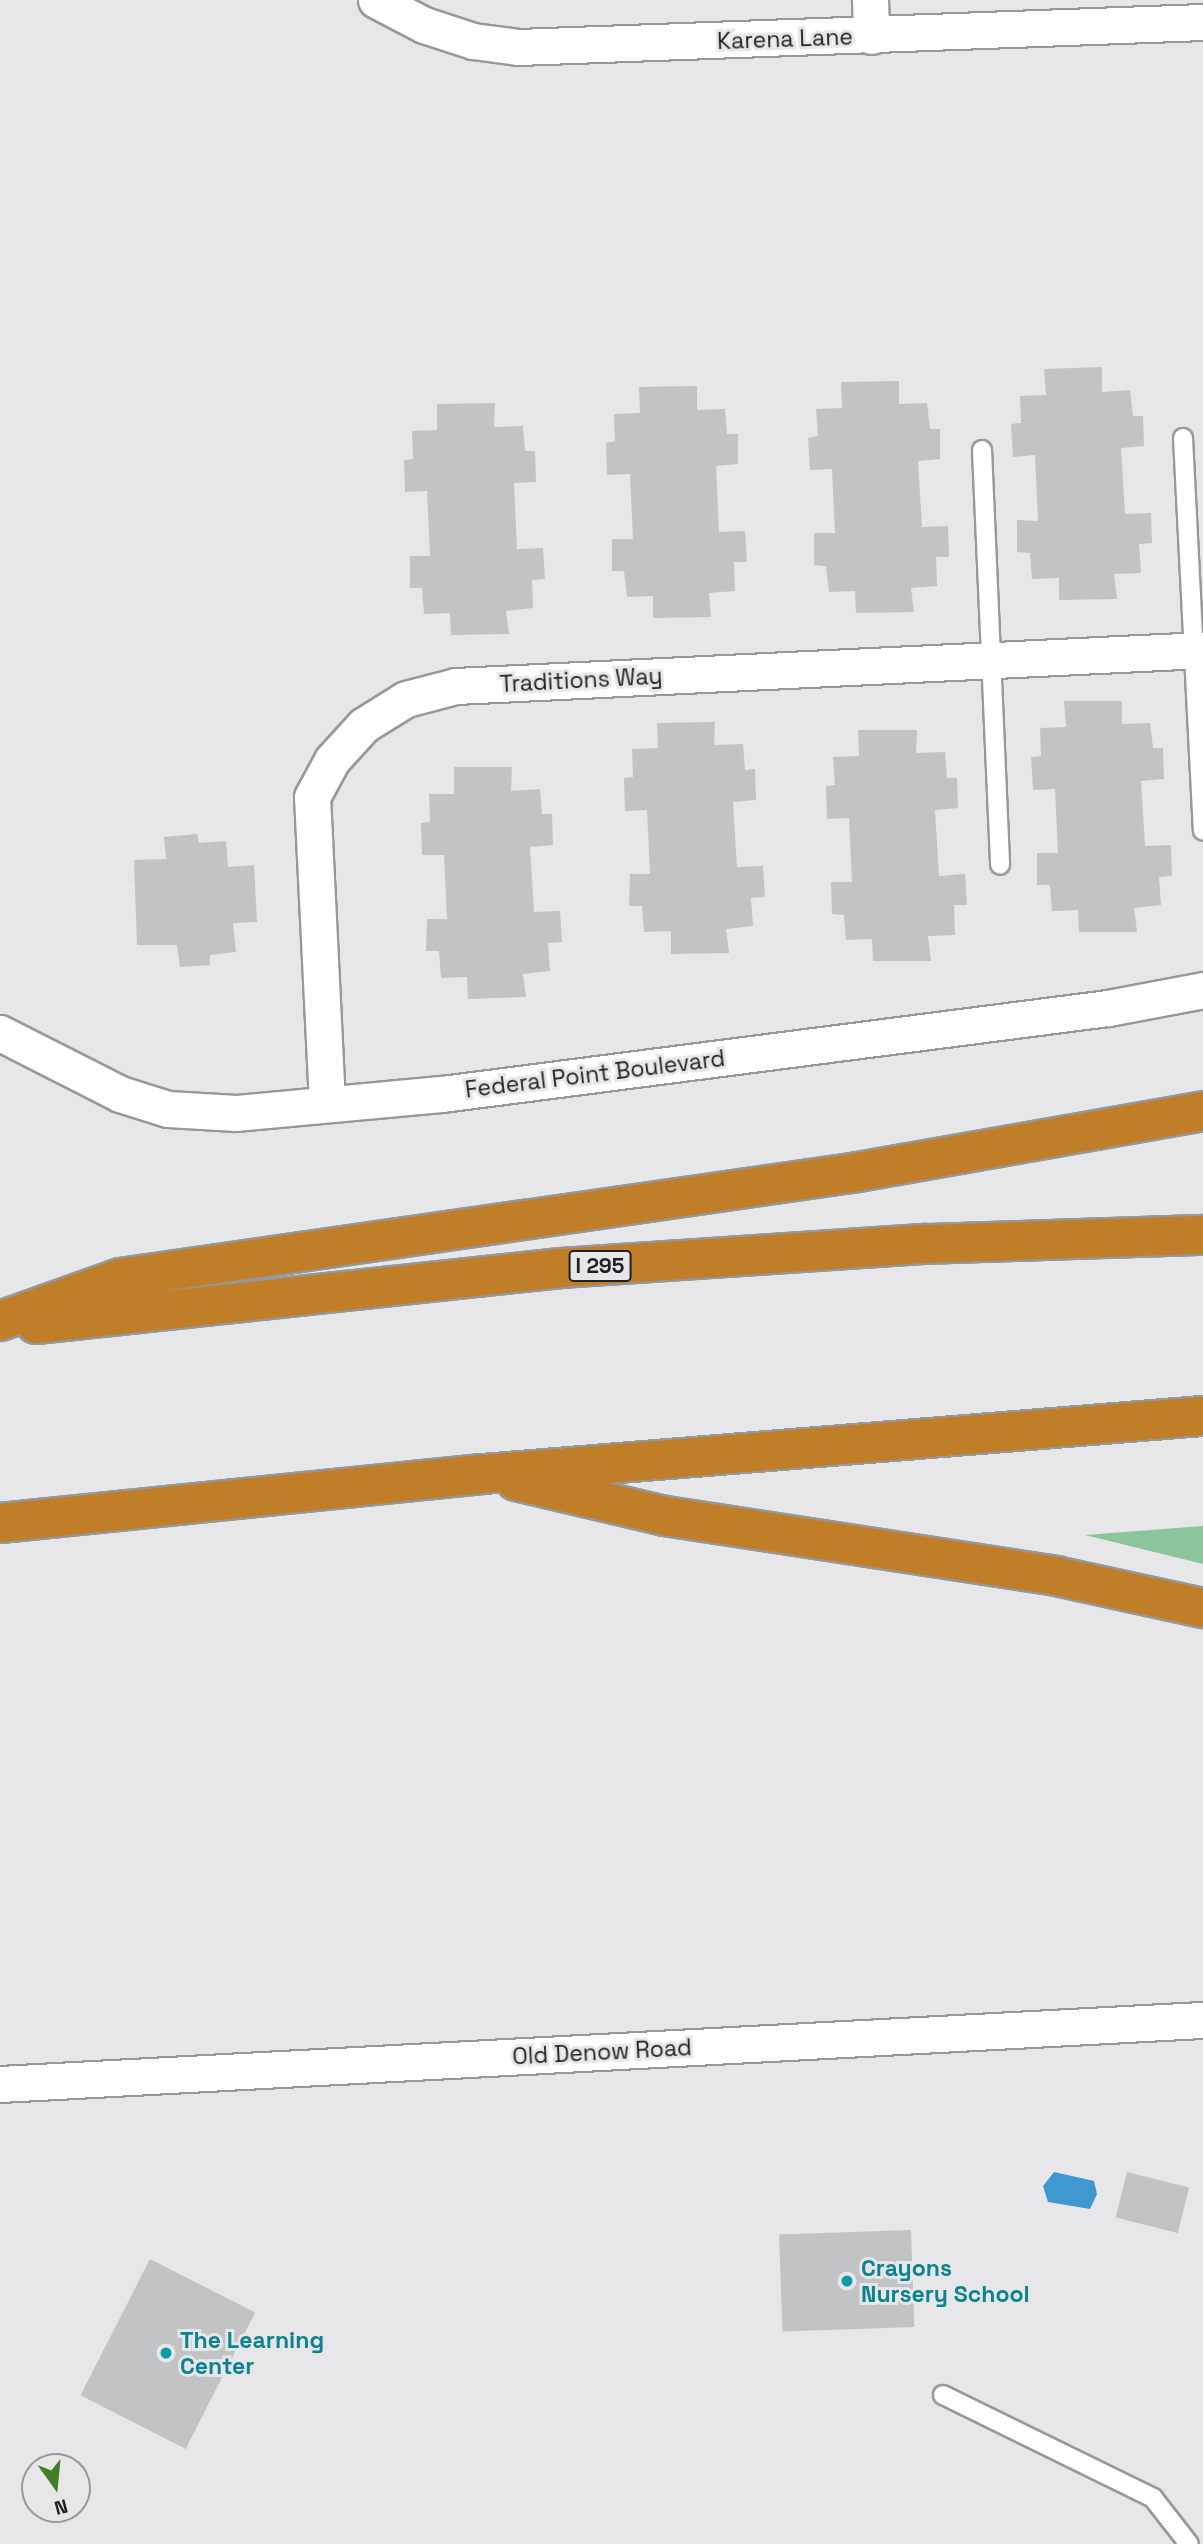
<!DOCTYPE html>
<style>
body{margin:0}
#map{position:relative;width:1203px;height:2544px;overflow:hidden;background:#e7e7e9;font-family:"Space Grotesk",sans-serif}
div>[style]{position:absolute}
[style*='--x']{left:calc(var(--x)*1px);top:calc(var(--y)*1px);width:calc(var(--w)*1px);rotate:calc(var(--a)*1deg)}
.green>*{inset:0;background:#8bc59b}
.water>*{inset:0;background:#3e97cf}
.building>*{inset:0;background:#c2c3c4;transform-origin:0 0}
.roads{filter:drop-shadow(2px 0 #979899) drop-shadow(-2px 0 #979899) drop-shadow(0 2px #979899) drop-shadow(0 -2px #979899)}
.service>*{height:18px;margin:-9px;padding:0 9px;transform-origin:9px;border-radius:9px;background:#fff}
.minor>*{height:35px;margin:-17.5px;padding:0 17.5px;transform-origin:17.5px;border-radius:17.5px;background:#fff}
.motorway>*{height:38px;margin:-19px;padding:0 19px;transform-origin:19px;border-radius:19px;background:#c07e29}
.dots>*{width:19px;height:19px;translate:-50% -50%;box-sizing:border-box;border:4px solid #e7e7e9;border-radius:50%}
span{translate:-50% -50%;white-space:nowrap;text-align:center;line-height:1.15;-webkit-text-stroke:6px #e7e7e9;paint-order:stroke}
.shield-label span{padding:2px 5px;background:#e7e7e9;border:2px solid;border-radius:5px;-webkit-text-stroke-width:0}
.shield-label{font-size:21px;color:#212121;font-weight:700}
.street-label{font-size:23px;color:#212121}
.culture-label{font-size:23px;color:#0d838f;font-weight:700}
.left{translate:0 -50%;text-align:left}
.north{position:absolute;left:21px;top:2453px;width:70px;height:70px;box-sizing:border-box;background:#e7e7e9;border:2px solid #989899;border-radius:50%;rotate:165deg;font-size:19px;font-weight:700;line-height:28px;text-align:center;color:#212121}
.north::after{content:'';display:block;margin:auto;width:24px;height:32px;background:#408021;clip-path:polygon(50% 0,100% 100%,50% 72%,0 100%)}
</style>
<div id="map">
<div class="green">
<div style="clip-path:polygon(1203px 1526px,1203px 1564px,1085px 1535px)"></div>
</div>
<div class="water">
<div style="clip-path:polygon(1054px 2172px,1094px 2181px,1097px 2194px,1090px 2209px,1048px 2202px,1043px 2186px)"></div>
</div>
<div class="building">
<div style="clip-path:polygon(1102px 367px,1102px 392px,1130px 390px,1133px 416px,1143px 416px,1144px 446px,1121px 448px,1125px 514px,1151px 513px,1152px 543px,1139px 544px,1141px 573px,1114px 574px,1117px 599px,1059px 600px,1059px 578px,1032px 579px,1030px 553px,1017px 552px,1017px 520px,1038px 521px,1035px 455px,1013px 457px,1011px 424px,1021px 423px,1020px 396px,1046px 395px,1044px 369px)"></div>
<div style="clip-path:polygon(899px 381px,899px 404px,927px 403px,930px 429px,940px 429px,940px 459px,918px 461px,922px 527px,948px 526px,949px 557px,936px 557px,937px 586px,911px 588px,914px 612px,856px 613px,855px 591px,829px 592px,826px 566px,814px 565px,814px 533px,835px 533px,832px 469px,810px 470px,808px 438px,818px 436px,816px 409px,842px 408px,841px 382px)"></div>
<div style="clip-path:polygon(697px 386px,697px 410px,725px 409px,727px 434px,738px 434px,738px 464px,716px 466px,719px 532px,745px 531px,747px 562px,734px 562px,735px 591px,709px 593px,711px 617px,653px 618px,653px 596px,627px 597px,624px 571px,612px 571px,612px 539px,633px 539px,630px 474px,607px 475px,606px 443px,615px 441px,614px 414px,640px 413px,639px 387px)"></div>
<div style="clip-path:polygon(495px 403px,494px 427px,523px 426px,525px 451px,535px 451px,536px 482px,514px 483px,517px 549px,543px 548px,545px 579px,532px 580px,533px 608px,506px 611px,509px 634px,451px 635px,450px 613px,424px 614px,422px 588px,410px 588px,410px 556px,430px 556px,427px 491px,405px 492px,404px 460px,413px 459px,412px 431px,437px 430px,437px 404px)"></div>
<div style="clip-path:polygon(1064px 701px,1122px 701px,1122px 724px,1150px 723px,1153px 748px,1163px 748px,1164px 779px,1141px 781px,1145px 846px,1171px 845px,1172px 876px,1159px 877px,1161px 905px,1134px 908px,1137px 932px,1079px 932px,1078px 910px,1052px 911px,1050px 885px,1037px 885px,1037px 853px,1058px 853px,1055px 789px,1033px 790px,1031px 757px,1041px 756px,1040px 728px,1066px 727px)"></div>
<div style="clip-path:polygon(715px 722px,714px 745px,743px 744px,745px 770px,755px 769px,756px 800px,733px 802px,737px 867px,763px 866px,765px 897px,751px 898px,753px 926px,726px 929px,729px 953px,671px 954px,671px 931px,644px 932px,642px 906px,629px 906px,630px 874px,650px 874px,647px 810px,625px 811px,624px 778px,633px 777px,632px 749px,658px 748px,657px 723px)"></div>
<div style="clip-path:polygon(858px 730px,917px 730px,916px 753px,945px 752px,947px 778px,957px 778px,958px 808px,935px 810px,939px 876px,965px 874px,967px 905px,954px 905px,955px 935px,928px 936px,931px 961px,873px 961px,872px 939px,846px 940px,844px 915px,832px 914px,831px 882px,852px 882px,849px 818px,827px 819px,826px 786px,835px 785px,833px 757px,859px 756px)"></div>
<div style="clip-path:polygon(454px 767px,512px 767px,511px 791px,540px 789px,542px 814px,552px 814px,553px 845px,530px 847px,534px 912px,560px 911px,562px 942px,548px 943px,550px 971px,523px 974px,526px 997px,468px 999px,467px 977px,441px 978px,439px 951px,426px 951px,427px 919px,447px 919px,444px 855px,422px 855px,421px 823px,430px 822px,429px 794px,454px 794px)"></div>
<div style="clip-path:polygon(197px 834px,199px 843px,226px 841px,228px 867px,254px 865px,257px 922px,233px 923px,236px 952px,210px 955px,210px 965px,180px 967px,177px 945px,137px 945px,134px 860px,166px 859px,164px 837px)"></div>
<div style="left:1127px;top:2172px;width:64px;height:47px;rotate:14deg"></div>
<div style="left:911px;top:2230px;width:97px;height:132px;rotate:88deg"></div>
<div style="left:150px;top:2259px;width:118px;height:153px;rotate:27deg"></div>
</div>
<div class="roads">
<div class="service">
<div style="--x:1183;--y:438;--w:393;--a:87.1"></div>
<div style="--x:982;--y:450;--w:415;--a:87.5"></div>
<div style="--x:943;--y:2395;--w:234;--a:26.1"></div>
<div style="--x:1153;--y:2498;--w:58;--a:52"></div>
</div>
<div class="minor">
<div style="--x:376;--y:0;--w:54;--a:27.5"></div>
<div style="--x:424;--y:25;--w:52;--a:18.1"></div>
<div style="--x:473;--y:41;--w:45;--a:7.6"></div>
<div style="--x:518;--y:47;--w:685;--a:-2.09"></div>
<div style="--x:870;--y:0;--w:36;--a:88"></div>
<div style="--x:0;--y:1033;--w:135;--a:26.9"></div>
<div style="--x:120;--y:1094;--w:50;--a:17.4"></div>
<div style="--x:168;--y:1109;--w:68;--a:3.4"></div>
<div style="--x:236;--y:1113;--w:207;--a:-5.3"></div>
<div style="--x:442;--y:1094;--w:672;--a:-7.36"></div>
<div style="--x:1108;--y:1008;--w:97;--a:-10.7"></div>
<div style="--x:327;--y:1103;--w:306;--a:-92.8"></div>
<div style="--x:312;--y:797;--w:42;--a:-61.6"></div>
<div style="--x:332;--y:760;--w:47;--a:-47.6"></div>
<div style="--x:364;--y:725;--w:49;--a:-31.8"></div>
<div style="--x:406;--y:699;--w:52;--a:-14.6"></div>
<div style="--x:456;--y:686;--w:748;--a:-2.76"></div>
<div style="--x:0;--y:2084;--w:1205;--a:-3.05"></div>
</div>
<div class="motorway">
<div style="--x:0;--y:1321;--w:127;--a:-19.7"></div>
<div style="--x:120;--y:1278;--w:746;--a:-8.17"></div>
<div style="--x:858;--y:1172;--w:350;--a:-10"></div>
<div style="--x:36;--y:1324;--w:528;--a:-6.09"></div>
<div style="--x:561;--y:1268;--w:366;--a:-3.8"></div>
<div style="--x:926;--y:1244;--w:277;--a:-1.9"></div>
<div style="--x:516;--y:1481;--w:153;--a:13.2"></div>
<div style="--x:665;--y:1516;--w:396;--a:8.7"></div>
<div style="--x:1056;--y:1576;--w:150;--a:12.3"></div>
<div style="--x:0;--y:1523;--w:485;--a:-5.8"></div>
<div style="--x:483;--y:1474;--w:722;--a:-4.61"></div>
</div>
</div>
<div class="dots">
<div style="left:847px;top:2281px;background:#0f9aa8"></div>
<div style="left:166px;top:2353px;background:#0f9aa8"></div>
</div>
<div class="shield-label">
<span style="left:600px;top:1266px">I 295</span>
</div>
<div class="street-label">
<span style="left:785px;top:39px;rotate:-2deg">Karena Lane</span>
<span style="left:581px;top:680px;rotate:-3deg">Traditions Way</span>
<span style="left:595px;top:1074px;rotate:-7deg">Federal Point Boulevard</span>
<span style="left:602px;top:2052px;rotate:-3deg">Old Denow Road</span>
</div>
<div class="culture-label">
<span class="left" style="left:861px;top:2281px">Crayons<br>Nursery School</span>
<span class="left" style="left:180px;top:2353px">The Learning<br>Center</span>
</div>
<div class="north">N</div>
</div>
